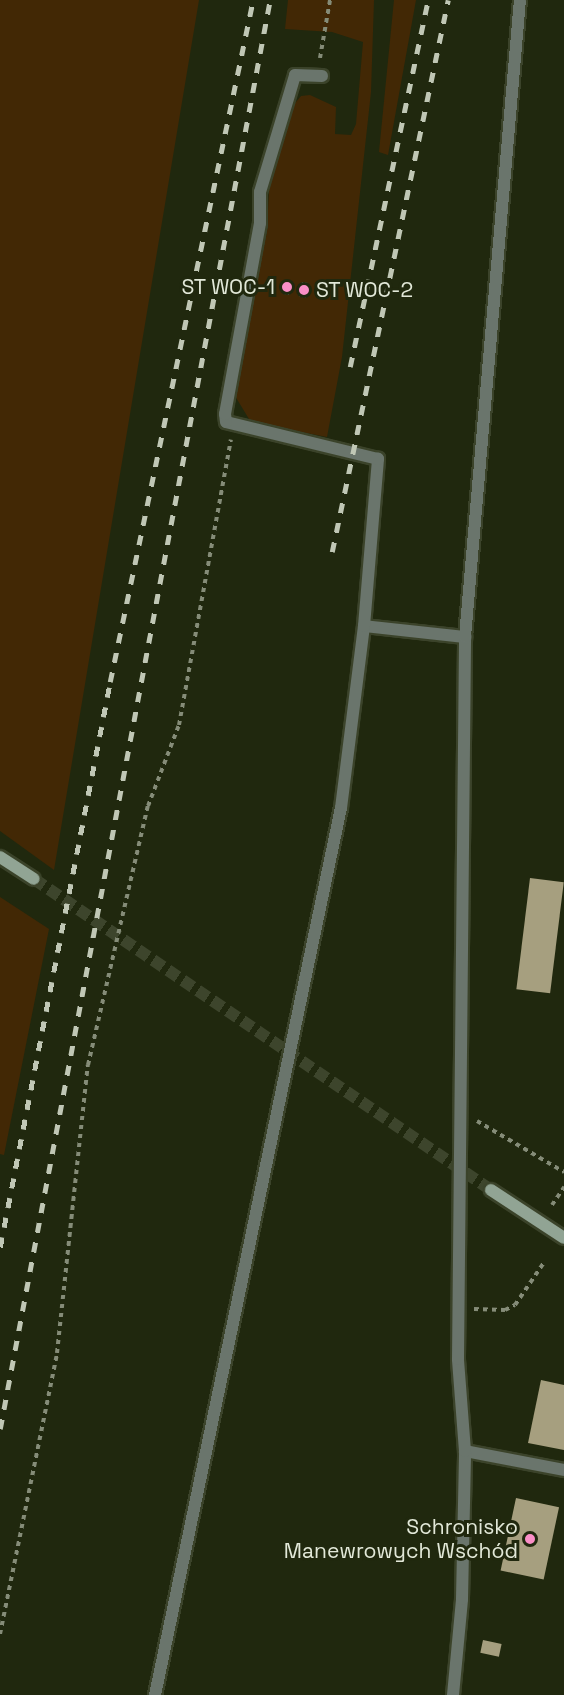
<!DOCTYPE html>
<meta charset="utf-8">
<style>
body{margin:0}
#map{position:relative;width:564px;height:1695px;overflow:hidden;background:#20280e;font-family:"Space Grotesk",sans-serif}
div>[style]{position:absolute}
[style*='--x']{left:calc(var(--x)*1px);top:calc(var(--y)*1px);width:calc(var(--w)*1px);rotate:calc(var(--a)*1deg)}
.green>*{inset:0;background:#422805}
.building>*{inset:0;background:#a69f7f;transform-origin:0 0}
.secondary-tunnel>*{height:12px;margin-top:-6px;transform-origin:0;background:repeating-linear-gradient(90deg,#3d452c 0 12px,transparent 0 18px)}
.path>*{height:4px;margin-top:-2px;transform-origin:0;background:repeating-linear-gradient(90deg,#858c78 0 4.5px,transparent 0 9px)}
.roads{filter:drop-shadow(2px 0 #3b432a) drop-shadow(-2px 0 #3b432a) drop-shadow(0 2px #3b432a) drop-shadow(0 -2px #3b432a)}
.lane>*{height:12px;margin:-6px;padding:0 6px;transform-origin:6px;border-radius:6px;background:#6a756c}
.secondary>*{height:12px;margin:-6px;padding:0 6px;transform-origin:6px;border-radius:6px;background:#91a494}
.rail>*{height:4.5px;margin-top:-2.25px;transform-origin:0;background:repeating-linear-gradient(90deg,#c0c7b5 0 10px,transparent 0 20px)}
.dots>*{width:16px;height:16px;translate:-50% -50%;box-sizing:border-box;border:3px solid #20280e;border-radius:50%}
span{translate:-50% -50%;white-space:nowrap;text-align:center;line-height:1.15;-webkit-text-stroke:6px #20280e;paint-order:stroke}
.poi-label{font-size:21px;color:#e2e8d8}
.right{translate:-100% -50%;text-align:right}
.left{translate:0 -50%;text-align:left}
</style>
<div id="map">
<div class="green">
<div style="clip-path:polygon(0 0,199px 0,54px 870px,0 831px)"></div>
<div style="clip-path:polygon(288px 0,374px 0,371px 92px,342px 357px,327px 437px,260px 424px,249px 419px,235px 396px,235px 380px,267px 232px,269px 189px,290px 109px,301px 96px,310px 95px,336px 107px,335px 134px,351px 135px,356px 124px,363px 42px,332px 32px,285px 29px)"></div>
<div style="clip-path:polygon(394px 0,416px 0,388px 155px,379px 152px)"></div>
<div style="clip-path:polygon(0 897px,49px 929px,4px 1155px,0 1154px)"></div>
</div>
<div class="building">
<div style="clip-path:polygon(285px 280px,291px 280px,289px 295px,284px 294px)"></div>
<div style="left:302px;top:282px;width:6px;height:15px;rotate:9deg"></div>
<div style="left:530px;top:878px;width:34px;height:112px;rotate:7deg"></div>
<div style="clip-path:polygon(541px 1380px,564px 1385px,564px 1450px,528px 1443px)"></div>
<div style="left:516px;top:1498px;width:44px;height:74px;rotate:12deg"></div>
<div style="left:483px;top:1640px;width:19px;height:13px;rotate:12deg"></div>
</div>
<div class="secondary-tunnel">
<div style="--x:34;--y:879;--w:553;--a:34.24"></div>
</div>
<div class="path">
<div style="--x:320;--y:58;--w:59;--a:-80.2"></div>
<div style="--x:477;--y:1121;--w:101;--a:30.4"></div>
<div style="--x:552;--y:1205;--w:22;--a:-56"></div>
<div style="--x:474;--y:1309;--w:31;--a:2"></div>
<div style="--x:505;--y:1310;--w:11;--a:-27"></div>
<div style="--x:515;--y:1305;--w:53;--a:-55.7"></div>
<div style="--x:0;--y:1634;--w:287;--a:-78.5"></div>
<div style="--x:57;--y:1353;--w:290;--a:-83.9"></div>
<div style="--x:88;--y:1065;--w:266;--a:-77"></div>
<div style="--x:148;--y:806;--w:87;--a:-69.1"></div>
<div style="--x:179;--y:725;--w:290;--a:-79.7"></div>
</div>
<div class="roads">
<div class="lane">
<div style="--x:364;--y:626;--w:102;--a:6.2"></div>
<div style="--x:465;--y:1451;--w:101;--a:10.9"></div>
<div style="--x:155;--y:1695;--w:906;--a:-78.16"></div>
<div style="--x:341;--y:808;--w:183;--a:-82.8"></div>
<div style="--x:364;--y:626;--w:168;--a:-85.2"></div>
<div style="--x:378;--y:459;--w:156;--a:-166.3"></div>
<div style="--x:226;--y:422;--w:8;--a:-97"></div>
<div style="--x:225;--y:414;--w:194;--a:-79.6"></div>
<div style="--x:260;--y:223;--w:31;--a:-90"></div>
<div style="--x:260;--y:192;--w:122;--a:-73.3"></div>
<div style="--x:295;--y:75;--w:27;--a:2"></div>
<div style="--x:453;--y:1695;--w:96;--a:-84.6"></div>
<div style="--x:462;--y:1599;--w:148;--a:-88.8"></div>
<div style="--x:465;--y:1451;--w:92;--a:-94.4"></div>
<div style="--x:458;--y:1359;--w:722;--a:-89.44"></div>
<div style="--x:465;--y:637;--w:639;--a:-85.07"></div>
</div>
<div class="secondary">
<div style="--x:0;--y:857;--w:40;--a:32.9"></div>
<div style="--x:491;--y:1190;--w:87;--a:33.3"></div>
</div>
</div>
<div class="rail">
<div style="--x:350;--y:367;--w:375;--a:-78"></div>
<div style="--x:332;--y:552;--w:564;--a:-78.13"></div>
<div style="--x:0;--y:1247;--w:576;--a:-78.98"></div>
<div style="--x:110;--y:682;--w:697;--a:-78.16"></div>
<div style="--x:0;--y:1429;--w:1454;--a:-79.3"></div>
</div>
<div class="dots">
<div style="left:287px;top:287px;background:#fa8fc7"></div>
<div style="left:304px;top:290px;background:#fa8fc7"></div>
<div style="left:530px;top:1539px;background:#fa8fc7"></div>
</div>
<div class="poi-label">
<span class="right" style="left:275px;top:287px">ST WOC-1</span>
<span class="left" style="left:316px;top:290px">ST WOC-2</span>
<span class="right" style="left:518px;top:1539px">Schronisko<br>Manewrowych Wschód</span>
</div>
</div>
